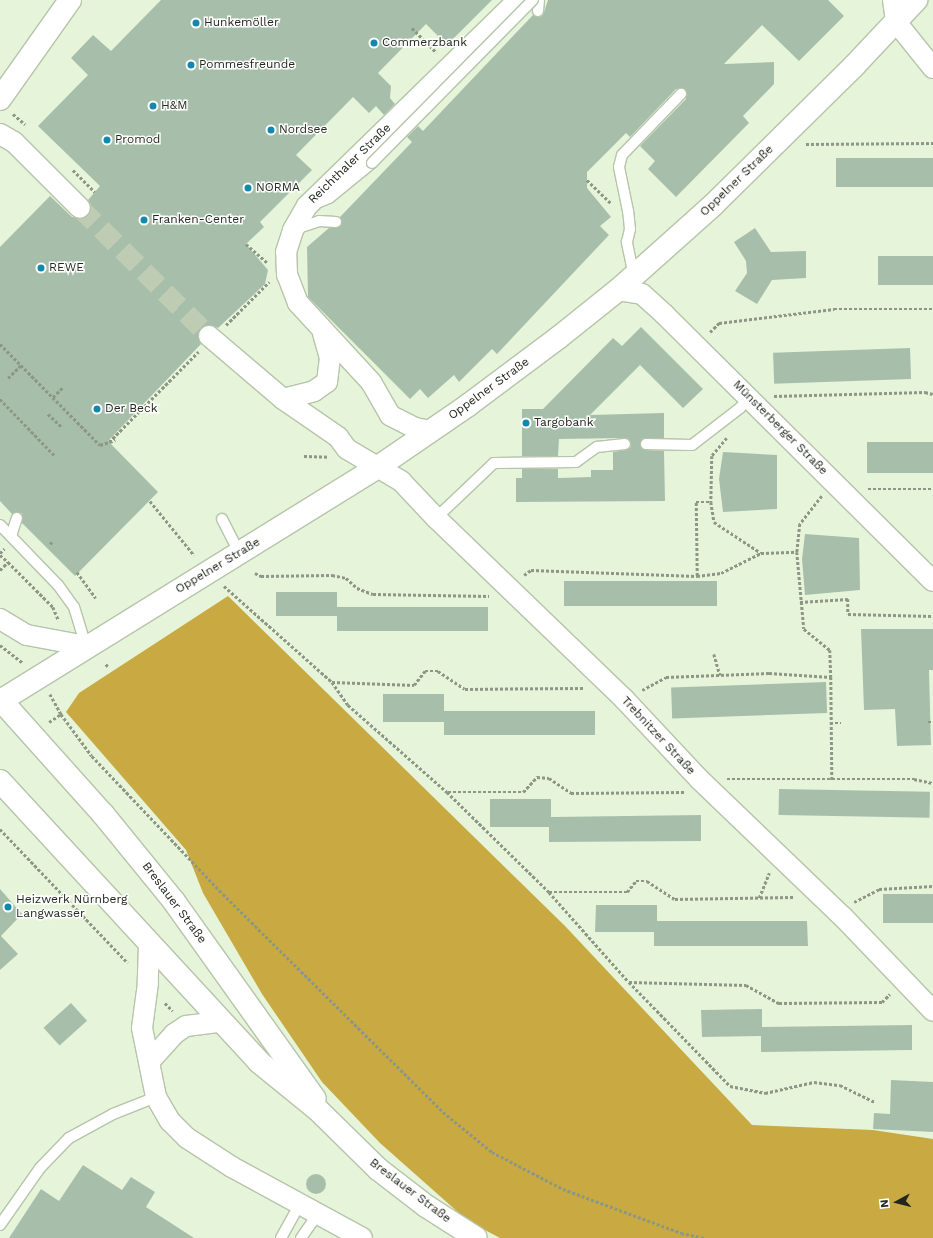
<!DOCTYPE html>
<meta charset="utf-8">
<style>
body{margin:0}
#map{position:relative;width:933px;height:1238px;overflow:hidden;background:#e6f5da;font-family:"Work Sans",sans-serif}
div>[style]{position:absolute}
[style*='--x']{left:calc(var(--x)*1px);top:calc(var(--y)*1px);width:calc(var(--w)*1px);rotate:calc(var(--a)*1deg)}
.forest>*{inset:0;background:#c9a941}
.building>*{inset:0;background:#a7bfaa;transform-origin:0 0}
.round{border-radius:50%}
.minor-tunnel>*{height:20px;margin-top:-10px;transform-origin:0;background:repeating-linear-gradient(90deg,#bfccb4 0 20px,transparent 0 30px)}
.path>*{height:2.5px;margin-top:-1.25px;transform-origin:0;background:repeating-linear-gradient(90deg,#8c9784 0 3px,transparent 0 5px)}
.roads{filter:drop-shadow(1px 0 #b6c4aa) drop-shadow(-1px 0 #b6c4aa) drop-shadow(0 1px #b6c4aa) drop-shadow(0 -1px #b6c4aa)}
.service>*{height:10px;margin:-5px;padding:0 5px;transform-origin:5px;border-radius:5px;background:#fff}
.minor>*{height:20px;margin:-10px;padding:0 10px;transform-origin:10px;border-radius:10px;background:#fff}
.tertiary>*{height:22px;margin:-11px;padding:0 11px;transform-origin:11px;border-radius:11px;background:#fff}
.secondary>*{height:22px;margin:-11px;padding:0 11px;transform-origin:11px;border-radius:11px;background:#fff}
.bridges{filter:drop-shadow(1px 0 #b6c4aa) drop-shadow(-1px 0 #b6c4aa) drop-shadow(0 1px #b6c4aa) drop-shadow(0 -1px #b6c4aa)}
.service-bridge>*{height:10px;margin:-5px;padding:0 5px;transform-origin:5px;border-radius:5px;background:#fff}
.dots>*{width:11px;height:11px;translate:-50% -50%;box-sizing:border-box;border:2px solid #fff;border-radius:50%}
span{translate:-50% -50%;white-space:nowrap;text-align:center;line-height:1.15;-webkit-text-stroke:3px #fff;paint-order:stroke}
.poi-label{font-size:12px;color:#22271d}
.left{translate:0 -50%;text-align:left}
.street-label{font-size:12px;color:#22271d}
.north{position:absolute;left:877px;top:1182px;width:40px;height:40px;-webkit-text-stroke:3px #fff;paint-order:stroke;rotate:263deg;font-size:11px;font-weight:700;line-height:16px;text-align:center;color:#22271d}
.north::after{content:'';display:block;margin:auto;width:14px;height:18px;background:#22271d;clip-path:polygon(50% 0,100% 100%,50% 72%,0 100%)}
</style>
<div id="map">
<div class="forest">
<div style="clip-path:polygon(228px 596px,565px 926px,752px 1125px,873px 1130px,933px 1139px,933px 1238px,500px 1238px,468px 1221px,380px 1143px,322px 1082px,262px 994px,203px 893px,186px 850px,66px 712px,79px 693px)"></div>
</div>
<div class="building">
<div style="clip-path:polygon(161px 0,492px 0,447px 45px,426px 24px,378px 73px,391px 86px,390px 98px,395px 104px,384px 115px,376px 106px,369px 113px,353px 97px,296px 155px,312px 170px,260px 222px,264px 227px,246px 244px,268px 270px,265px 284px,218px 328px,211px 325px,201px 328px,198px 334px,201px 344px,108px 441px,158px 492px,75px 576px,22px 523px,22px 513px,12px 514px,0 501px,0 247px,50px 196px,72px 217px,83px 219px,88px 216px,91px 205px,88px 200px,100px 186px,38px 126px,88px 75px,71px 58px,93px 35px,111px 51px)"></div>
<div style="clip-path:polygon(548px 0,828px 0,844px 16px,799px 61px,762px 25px,724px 64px,774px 62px,774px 84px,743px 116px,749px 123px,676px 197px,648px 169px,655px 161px,640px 146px,686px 99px,686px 90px,676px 89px,630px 137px,626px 133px,587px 172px,587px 188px,611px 217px,600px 226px,609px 235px,497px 354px,492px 349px,459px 382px,454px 375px,428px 398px,420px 389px,410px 399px,308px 297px,307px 247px,329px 228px,341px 226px,340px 217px,412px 142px,407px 137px,418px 126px,423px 131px,533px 15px,538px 17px,543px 15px)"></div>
<div style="left:836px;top:158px;width:97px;height:29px"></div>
<div style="clip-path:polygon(755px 228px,771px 252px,806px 251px,806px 278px,772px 280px,757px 304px,735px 291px,747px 273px,746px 261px,734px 242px)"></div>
<div style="left:878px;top:256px;width:55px;height:29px"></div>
<div style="clip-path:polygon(641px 327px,703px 389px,683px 408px,640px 365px,590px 415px,664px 413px,664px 438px,643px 438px,640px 444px,645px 450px,664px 451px,665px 501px,516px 502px,516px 478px,522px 478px,522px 469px,558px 469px,558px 478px,591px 477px,591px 470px,613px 470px,613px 452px,626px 450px,631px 447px,630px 441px,625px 438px,559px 439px,558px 456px,522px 456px,522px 409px,543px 409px,613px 338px,622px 346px)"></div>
<div style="left:910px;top:348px;width:31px;height:137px;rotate:88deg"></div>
<div style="left:933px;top:442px;width:31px;height:66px;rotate:90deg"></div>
<div style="clip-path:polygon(723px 452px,777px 455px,777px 509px,723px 512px,719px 479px)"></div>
<div style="clip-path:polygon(805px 534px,859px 538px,860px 590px,805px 595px,802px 559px)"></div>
<div style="left:717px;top:581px;width:25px;height:153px;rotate:90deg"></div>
<div style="clip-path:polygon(276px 592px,337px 592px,337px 607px,488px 607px,488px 631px,337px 631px,337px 616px,276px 616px)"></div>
<div style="clip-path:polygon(861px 629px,933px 629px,933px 670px,929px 670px,931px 745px,897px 746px,895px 709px,864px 710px)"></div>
<div style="left:826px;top:682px;width:31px;height:155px;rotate:88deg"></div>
<div style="left:383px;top:694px;width:61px;height:28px"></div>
<div style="left:444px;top:711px;width:151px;height:24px"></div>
<div style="left:779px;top:789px;width:151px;height:26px;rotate:1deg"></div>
<div style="clip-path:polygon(490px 799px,551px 799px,551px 817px,701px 815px,701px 841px,549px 842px,549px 827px,490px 827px)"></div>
<div style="clip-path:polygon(0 889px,22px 914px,1px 936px,18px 954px,0 970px)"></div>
<div style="left:933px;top:894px;width:29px;height:50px;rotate:90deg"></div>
<div style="clip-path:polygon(596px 905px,657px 905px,657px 921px,807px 921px,808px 946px,654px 946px,654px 932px,595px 932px)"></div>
<div style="left:71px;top:1003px;width:24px;height:37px;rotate:48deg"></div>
<div style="clip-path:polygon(762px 1009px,762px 1027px,912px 1025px,912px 1050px,761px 1052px,761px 1036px,702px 1037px,701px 1010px)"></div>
<div style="clip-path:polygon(891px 1080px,933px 1082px,933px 1132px,873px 1129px,874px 1113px,890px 1114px)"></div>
<div style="clip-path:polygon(83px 1165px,122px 1190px,131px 1177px,155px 1192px,146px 1207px,194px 1238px,9px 1238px,41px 1189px,59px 1201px)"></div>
<div class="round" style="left:306px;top:1174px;width:20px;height:20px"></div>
</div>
<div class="minor-tunnel">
<div style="--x:80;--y:208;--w:182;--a:44.8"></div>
</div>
<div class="path">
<div style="--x:412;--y:28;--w:35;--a:45"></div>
<div style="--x:13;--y:114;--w:16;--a:40"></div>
<div style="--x:806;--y:144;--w:127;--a:-0.5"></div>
<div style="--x:73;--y:170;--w:31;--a:45"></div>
<div style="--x:587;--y:180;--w:33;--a:44"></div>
<div style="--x:246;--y:244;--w:28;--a:41"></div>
<div style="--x:226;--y:325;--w:61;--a:-45"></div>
<div style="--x:710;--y:332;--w:13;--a:-45"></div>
<div style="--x:719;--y:323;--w:116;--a:-6.9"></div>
<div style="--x:834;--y:309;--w:99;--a:0"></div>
<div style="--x:0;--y:344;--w:142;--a:45.3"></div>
<div style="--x:100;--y:445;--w:16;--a:-18"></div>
<div style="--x:8;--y:378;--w:18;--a:-45"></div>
<div style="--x:774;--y:396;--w:151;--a:-1.5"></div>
<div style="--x:925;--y:392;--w:8;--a:14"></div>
<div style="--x:53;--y:397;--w:13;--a:-45"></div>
<div style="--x:0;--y:399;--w:78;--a:46"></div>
<div style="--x:48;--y:414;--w:19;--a:43"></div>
<div style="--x:727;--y:438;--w:23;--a:130"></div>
<div style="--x:712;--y:456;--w:46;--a:91.2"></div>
<div style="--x:711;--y:502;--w:20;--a:81"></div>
<div style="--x:714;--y:522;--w:56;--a:33.4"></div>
<div style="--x:761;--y:553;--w:36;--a:-2"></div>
<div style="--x:109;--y:442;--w:127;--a:-45.3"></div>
<div style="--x:304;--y:456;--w:25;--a:2"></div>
<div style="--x:868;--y:489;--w:65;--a:0"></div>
<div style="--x:822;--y:496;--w:36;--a:128"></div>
<div style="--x:800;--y:524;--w:28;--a:96"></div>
<div style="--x:797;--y:552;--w:77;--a:84.8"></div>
<div style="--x:804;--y:629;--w:33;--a:39"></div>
<div style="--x:830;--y:650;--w:27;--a:88"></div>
<div style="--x:150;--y:501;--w:70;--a:50.8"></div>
<div style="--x:50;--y:544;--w:3;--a:-45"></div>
<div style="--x:0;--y:553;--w:6;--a:-45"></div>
<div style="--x:0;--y:555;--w:11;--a:41"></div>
<div style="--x:0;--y:570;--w:11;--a:-45"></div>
<div style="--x:8;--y:562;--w:64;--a:45"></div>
<div style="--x:53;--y:607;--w:15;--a:67"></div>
<div style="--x:77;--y:572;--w:32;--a:54"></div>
<div style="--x:255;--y:573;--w:7;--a:27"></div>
<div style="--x:261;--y:576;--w:71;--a:-0.8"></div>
<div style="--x:332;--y:575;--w:14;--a:12"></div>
<div style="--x:346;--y:578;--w:15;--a:42"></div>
<div style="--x:357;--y:588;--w:17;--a:21"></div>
<div style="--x:373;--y:594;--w:116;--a:1"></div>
<div style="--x:524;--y:575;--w:9;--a:-36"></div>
<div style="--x:531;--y:570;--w:166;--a:2.1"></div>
<div style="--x:697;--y:576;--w:24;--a:-7"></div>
<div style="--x:721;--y:573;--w:45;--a:-26.6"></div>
<div style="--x:697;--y:576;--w:74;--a:-90.8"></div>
<div style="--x:696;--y:502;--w:15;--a:0"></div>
<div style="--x:224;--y:586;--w:144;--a:41.6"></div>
<div style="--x:332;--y:682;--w:28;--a:55"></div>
<div style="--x:348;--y:705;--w:132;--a:41.3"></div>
<div style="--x:447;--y:792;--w:143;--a:44.4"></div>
<div style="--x:549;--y:892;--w:120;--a:48.4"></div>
<div style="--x:629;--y:982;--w:145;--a:45.8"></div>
<div style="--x:730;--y:1086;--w:36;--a:11"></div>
<div style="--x:765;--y:1093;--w:50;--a:-12.7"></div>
<div style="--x:814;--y:1082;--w:26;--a:7"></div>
<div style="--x:840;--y:1085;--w:39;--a:26"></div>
<div style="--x:800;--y:602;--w:48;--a:-3.6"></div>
<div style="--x:848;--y:599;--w:15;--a:90"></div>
<div style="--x:848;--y:614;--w:85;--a:1.3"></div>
<div style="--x:0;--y:645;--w:29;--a:38"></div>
<div style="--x:714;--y:654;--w:22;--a:74"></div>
<div style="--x:106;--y:664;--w:5;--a:53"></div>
<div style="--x:332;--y:682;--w:82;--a:2.1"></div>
<div style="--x:414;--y:685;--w:18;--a:-52"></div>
<div style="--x:425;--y:671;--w:13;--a:0"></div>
<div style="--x:438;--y:671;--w:32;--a:34"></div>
<div style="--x:465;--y:689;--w:120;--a:-0.5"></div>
<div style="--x:642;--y:690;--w:27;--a:-28"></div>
<div style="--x:666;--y:677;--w:103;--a:-2.2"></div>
<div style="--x:769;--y:673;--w:62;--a:3.7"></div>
<div style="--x:831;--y:677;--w:103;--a:89.4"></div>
<div style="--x:50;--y:694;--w:23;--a:61"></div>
<div style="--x:61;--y:714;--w:52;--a:53.6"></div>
<div style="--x:92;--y:756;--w:190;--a:46.5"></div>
<div style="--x:223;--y:894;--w:310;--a:44.7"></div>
<div style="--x:443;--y:1112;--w:63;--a:39.2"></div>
<div style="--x:492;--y:1152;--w:80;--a:27.5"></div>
<div style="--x:563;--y:1189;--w:126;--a:20.4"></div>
<div style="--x:681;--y:1233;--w:25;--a:12"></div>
<div style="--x:49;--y:722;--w:14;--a:-34"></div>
<div style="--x:928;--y:722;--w:5;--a:0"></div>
<div style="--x:830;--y:723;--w:11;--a:0"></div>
<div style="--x:727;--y:779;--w:187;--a:0"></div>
<div style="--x:914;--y:779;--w:19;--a:12"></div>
<div style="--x:448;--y:792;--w:75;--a:0"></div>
<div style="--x:523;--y:792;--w:21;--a:-47"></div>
<div style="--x:537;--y:777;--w:12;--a:5"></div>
<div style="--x:549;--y:778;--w:27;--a:34"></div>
<div style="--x:571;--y:793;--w:113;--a:-0.5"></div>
<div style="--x:0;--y:829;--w:185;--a:46.3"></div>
<div style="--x:549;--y:892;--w:78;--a:0"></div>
<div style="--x:627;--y:892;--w:14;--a:-51"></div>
<div style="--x:636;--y:881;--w:11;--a:0"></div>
<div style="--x:647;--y:881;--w:33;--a:33"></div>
<div style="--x:675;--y:899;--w:119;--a:-1"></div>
<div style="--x:759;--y:898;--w:27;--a:-68"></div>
<div style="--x:854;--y:902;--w:28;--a:-27"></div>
<div style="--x:879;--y:889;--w:54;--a:-3.2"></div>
<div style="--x:629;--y:982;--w:117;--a:1.5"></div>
<div style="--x:746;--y:985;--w:38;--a:29"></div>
<div style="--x:779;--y:1003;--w:103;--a:-0.6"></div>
<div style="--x:882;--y:1002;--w:11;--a:-45"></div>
<div style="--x:165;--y:1003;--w:11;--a:45"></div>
</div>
<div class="roads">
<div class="service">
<div style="--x:538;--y:11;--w:11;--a:-85"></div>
<div style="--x:319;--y:202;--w:11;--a:-22"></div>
<div style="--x:329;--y:198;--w:55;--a:-39.1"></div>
<div style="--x:295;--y:229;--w:25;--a:-18"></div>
<div style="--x:319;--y:221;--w:17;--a:3"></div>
<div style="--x:634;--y:276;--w:35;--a:-102"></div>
<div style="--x:627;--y:242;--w:13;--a:-77"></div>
<div style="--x:630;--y:229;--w:18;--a:-96"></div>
<div style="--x:628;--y:211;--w:45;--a:-101.6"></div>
<div style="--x:619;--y:167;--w:12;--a:-76"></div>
<div style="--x:622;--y:155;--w:85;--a:-46"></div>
<div style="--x:646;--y:444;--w:46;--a:1.2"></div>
<div style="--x:692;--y:445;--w:61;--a:-37.6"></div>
<div style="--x:740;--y:408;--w:15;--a:-48"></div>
<div style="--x:436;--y:518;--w:80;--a:-43.5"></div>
<div style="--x:494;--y:463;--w:82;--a:-0.7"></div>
<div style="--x:576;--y:462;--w:26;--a:-36"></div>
<div style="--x:597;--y:447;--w:28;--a:-6"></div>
<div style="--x:222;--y:519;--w:38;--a:63"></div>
<div style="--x:0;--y:525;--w:83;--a:46"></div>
<div style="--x:58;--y:585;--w:27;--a:54"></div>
<div style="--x:74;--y:607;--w:41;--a:72.9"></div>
<div style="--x:11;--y:536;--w:19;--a:-72"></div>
<div style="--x:0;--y:1225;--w:70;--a:-54.9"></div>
<div style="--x:40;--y:1168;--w:42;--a:-46"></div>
<div style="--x:69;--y:1138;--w:50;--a:-28.6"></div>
<div style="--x:113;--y:1114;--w:46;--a:-21.6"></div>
<div style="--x:281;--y:1238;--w:37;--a:-61"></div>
<div style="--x:301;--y:1238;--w:28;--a:-55"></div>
</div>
<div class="minor">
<div style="--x:893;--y:0;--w:22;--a:82"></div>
<div style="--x:896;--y:22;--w:59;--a:51.2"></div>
<div style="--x:0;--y:134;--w:16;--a:30"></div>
<div style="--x:14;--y:142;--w:93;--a:45"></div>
<div style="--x:618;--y:290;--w:24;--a:9"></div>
<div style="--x:642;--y:294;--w:30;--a:42"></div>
<div style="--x:664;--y:314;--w:379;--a:44.8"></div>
<div style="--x:209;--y:336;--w:97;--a:40.4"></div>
<div style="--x:283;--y:399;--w:67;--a:34.6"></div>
<div style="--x:338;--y:437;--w:15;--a:53"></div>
<div style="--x:347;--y:449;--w:63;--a:30.7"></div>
<div style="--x:401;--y:481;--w:51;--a:46.6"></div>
<div style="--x:436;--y:518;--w:261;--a:43.9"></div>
<div style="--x:624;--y:699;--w:110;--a:46.8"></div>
<div style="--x:699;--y:779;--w:199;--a:43.8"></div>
<div style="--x:843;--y:917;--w:130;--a:46.2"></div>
<div style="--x:283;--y:399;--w:32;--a:-14"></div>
<div style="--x:314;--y:391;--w:16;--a:-35"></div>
<div style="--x:327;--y:382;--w:24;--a:-83"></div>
<div style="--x:330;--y:358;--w:26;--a:-106"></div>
<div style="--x:431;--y:431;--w:16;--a:-169"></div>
<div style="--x:415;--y:428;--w:28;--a:-153"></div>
<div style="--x:390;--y:415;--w:38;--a:-120"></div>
<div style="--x:371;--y:382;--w:108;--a:-132.7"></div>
<div style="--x:298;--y:303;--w:30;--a:-111"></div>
<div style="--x:287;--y:275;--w:23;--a:-92"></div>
<div style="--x:286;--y:252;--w:23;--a:-72"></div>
<div style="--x:293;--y:230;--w:28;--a:-60"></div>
<div style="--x:307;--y:206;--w:295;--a:-44.3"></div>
<div style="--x:0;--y:619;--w:31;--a:31"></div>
<div style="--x:27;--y:635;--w:60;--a:10.6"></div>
<div style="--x:149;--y:945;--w:38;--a:92"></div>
<div style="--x:148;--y:983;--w:45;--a:97.6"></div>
<div style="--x:142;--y:1028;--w:70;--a:78.5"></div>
<div style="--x:156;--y:1097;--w:28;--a:60"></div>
<div style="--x:170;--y:1121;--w:24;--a:45"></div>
<div style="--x:187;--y:1138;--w:54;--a:32.8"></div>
<div style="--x:232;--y:1167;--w:148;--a:28.6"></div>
<div style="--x:149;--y:1062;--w:38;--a:-48"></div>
<div style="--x:174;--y:1034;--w:14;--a:-34"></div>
<div style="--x:186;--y:1026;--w:34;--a:-7"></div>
</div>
<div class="tertiary">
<div style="--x:0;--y:99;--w:121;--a:-54.7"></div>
<div style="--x:2;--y:700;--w:442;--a:-31.8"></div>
<div style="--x:378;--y:467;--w:108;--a:-34.4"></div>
<div style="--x:467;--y:406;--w:114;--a:-36.8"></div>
<div style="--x:558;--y:338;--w:77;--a:-38.7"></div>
<div style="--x:618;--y:290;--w:126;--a:-41.8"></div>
<div style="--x:712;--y:206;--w:199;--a:-44.6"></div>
<div style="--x:854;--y:66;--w:91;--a:-46.8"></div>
</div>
<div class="secondary">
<div style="--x:0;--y:699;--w:154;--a:48.2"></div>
<div style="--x:103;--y:814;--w:111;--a:50.9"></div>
<div style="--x:173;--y:900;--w:244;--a:54.5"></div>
<div style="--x:0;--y:781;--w:382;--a:47.3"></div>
<div style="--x:259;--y:1062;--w:76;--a:39.1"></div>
<div style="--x:318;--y:1110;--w:84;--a:44.5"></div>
<div style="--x:378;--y:1169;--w:61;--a:37.6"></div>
<div style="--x:426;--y:1206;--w:59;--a:32.6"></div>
</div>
</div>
<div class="bridges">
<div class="service-bridge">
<div style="--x:372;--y:163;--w:229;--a:-45.4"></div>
</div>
</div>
<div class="dots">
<div style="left:196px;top:23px;background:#1188ac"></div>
<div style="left:374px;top:43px;background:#1188ac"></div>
<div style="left:191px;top:65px;background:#1188ac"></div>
<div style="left:153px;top:106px;background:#1188ac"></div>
<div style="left:271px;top:130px;background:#1188ac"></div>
<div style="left:107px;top:140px;background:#1188ac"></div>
<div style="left:248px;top:188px;background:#1188ac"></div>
<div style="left:144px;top:220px;background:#1188ac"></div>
<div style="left:41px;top:268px;background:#1188ac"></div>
<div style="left:97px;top:409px;background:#1188ac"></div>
<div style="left:526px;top:423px;background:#1188ac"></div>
<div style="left:8px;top:907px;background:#1188ac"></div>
</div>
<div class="poi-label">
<span class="left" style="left:204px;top:23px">Hunkemöller</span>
<span class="left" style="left:382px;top:43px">Commerzbank</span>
<span class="left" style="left:199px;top:65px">Pommesfreunde</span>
<span class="left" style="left:161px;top:106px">H&amp;M</span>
<span class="left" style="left:279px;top:130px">Nordsee</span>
<span class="left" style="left:115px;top:140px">Promod</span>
<span class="left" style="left:256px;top:188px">NORMA</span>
<span class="left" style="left:152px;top:220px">Franken-Center</span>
<span class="left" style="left:49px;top:268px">REWE</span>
<span class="left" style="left:105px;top:409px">Der Beck</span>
<span class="left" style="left:534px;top:423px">Targobank</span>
<span class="left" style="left:16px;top:907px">Heizwerk Nürnberg<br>Langwasser</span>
</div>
<div class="street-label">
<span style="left:350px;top:164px;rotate:-44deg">Reichthaler Straße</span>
<span style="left:737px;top:181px;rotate:-44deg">Oppelner Straße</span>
<span style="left:489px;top:389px;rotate:-36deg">Oppelner Straße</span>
<span style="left:780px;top:428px;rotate:45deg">Münsterberger Straße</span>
<span style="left:218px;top:566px;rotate:-31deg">Oppelner Straße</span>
<span style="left:658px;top:736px;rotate:47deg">Trebnitzer Straße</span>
<span style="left:174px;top:903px;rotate:53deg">Breslauer Straße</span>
<span style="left:410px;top:1191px;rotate:37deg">Breslauer Straße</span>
</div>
<div class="north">N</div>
</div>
